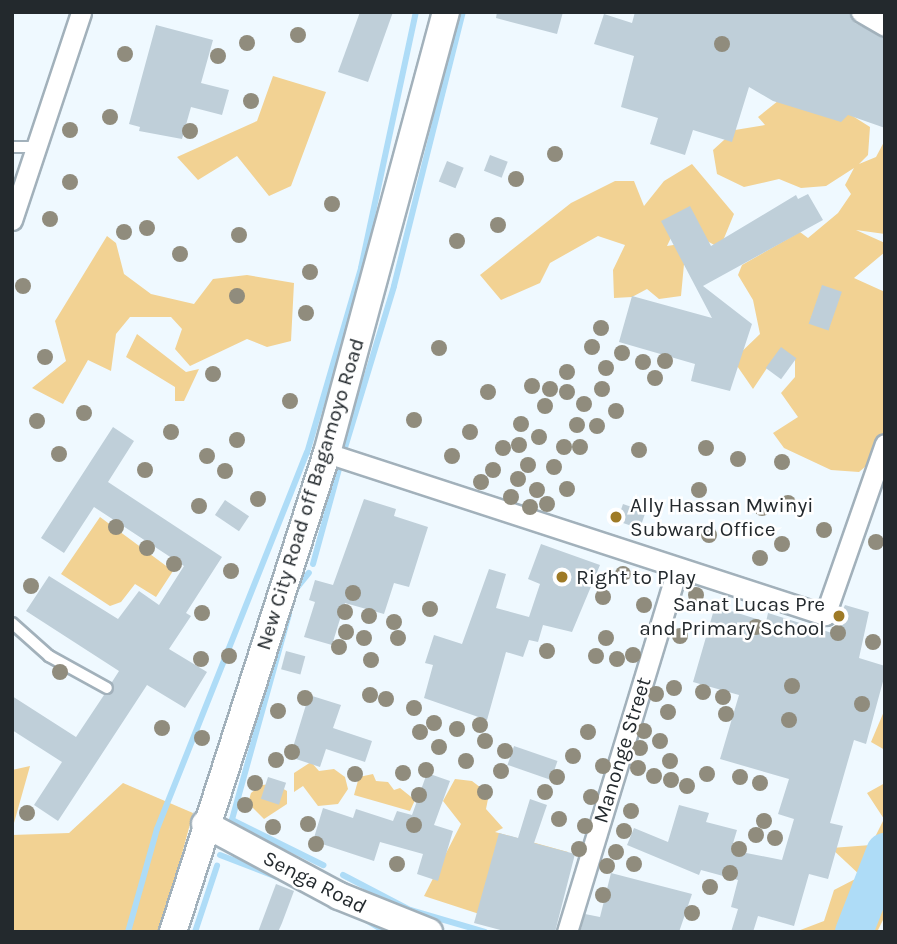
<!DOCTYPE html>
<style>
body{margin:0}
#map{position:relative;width:897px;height:944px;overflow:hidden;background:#eff9ff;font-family:Karla,sans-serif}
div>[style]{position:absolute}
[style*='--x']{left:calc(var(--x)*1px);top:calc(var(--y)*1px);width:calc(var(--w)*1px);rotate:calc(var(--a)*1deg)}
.green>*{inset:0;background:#f2d293}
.stream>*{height:6px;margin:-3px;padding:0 3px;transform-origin:3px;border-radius:3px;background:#aedcf7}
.river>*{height:38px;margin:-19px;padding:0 19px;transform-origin:19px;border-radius:19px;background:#aedcf7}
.building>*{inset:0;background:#bfcfd9;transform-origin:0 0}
.roads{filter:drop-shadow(2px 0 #a2b1bb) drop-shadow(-2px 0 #a2b1bb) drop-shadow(0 2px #a2b1bb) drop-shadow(0 -2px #a2b1bb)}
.lane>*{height:10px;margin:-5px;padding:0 5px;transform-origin:5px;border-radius:5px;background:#fff}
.street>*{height:19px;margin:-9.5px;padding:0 9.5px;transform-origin:9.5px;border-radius:9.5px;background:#fff}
.secondary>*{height:26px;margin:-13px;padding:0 13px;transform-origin:13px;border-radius:13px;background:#fff}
.trees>*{width:16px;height:16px;margin:-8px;border-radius:50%;background:#908c7d}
.dots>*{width:19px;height:19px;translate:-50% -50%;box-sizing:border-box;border:4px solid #fff;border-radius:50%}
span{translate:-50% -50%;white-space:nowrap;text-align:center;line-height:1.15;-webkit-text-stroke:5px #fff;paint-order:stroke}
.street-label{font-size:21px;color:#23292d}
.poi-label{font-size:21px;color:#23292d}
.left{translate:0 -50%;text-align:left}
.right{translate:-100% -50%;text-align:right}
.frame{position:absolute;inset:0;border:14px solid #23292d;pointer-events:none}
</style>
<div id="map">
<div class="green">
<div style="clip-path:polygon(273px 76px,326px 92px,291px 186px,269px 196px,237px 156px,198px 180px,177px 157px,257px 121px)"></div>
<div style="clip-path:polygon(788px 93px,851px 115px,870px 127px,868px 155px,859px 164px,876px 157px,885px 140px,885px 234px,856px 230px,885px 243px,885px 252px,854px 278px,885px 292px,885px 450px,859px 472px,831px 470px,784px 448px,773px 433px,798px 417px,781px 393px,795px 377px,795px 358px,767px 368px,753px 389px,733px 360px,760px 334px,753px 300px,738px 275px,742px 265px,800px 232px,808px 238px,838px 213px,851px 194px,845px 185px,854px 168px,826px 186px,801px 188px,779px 179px,744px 187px,717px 174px,713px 150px,735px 130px,765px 125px,758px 117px)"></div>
<div style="clip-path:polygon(692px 164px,734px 214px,720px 248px,677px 225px,667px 246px,686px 243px,681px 296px,659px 299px,647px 289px,632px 297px,614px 298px,613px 270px,625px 245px,598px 236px,550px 263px,540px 283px,501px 300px,480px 275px,571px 203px,615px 181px,634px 181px,644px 206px,664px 181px)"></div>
<div style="clip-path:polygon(107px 236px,116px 243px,124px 274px,151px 294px,194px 304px,213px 279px,247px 275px,294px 283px,291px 341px,267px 347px,247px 339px,190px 366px,175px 349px,182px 329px,171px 317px,130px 317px,116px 334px,111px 371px,88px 360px,63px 404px,32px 388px,66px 361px,55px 321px)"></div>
<div style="clip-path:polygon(137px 334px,186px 372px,199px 369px,184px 401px,175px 401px,175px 387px,126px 357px)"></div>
<div style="clip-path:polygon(100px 517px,173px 571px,156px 597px,135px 584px,121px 602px,110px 606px,61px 574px)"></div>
<div style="clip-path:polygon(885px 709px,885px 750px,871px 742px)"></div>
<div style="clip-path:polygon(311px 762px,319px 771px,334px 769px,345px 777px,348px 789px,338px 804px,318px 806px,303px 786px,294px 792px,294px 773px)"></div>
<div style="clip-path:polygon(30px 766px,12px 830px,12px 770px)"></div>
<div style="clip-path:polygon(373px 774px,376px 781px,388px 782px,394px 790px,400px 788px,415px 800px,410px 811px,354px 795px,359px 777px)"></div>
<div style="clip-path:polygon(455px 779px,472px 781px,489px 794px,486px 809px,503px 828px,495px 832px,568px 852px,535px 932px,424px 896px,461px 824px,443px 801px)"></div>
<div style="clip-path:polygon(123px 783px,193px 813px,161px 932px,12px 932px,12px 835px,69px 833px)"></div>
<div style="clip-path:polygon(885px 783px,885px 916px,877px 932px,795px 932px,824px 921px,834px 890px,861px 876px,831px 848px,871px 845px,884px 819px,867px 793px)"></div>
<div style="clip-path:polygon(275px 784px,287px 791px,287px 804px,264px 819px,248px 803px,251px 793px,261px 785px)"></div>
</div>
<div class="stream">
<div style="--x:344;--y:451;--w:172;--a:-73.1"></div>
<div style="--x:394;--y:286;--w:283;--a:-75.9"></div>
<div style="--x:313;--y:564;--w:98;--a:-74.7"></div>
<div style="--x:295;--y:590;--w:22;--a:-51"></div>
<div style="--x:289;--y:614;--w:214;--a:105.5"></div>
<div style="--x:232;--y:820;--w:102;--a:26.3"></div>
<div style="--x:220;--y:855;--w:61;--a:21.1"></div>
<div style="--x:343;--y:875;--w:76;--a:27.6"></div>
<div style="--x:410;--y:910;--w:78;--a:16.3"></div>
<div style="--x:366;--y:920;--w:23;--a:31"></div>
<div style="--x:128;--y:932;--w:107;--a:-74.3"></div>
<div style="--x:157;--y:829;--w:405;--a:-68.3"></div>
<div style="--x:307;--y:453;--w:193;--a:-73.7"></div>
<div style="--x:361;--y:268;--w:262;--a:-77.9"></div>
<div style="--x:195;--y:932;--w:70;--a:-71.6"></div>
</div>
<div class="river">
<div style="--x:854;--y:932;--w:86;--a:-68.8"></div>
</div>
<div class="building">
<div style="clip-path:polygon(360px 12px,393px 12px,368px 82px,338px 72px)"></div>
<div style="clip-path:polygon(497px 12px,563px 12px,557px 34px,496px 18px)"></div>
<div style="clip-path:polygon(635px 12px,849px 12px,855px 23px,885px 38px,885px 128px,848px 115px,841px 122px,773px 101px,749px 87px,732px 142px,693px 130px,685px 155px,650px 144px,658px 118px,621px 107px,634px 56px,594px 44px,604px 14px,632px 23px)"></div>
<div style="clip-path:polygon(156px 25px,213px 40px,201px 83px,229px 90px,222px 115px,191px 107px,182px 139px,139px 131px,140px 127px,129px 124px)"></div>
<div style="left:490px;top:155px;width:19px;height:17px;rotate:21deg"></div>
<div style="left:447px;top:161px;width:18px;height:22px;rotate:22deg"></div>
<div style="clip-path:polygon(808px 194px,823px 220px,703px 286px,752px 324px,730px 391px,691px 381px,695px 364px,619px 342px,632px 296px,712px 318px,661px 221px,690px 206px,711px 246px,796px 195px,798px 199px)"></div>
<div style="left:822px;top:285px;width:21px;height:41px;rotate:19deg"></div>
<div style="left:781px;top:347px;width:19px;height:26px;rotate:36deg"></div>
<div style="clip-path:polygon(113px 427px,134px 441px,108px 482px,222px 557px,186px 613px,191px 616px,169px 649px,207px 672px,185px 708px,147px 685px,58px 821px,34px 805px,62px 762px,12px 730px,12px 696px,76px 737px,104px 695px,113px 692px,112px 682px,119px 671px,26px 611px,49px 576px,118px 619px,139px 591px,159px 605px,184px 566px,94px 507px,64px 553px,41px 538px)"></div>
<div style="clip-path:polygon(364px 499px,396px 509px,394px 516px,428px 527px,409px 587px,394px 583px,384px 614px,345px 603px,332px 645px,304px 637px,315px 602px,309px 600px,315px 580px,333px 585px)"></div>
<div style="left:225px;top:500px;width:29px;height:18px;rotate:34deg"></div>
<div style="left:623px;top:504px;width:24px;height:18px;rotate:19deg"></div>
<div style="clip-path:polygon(541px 544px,600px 565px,572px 632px,543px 625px,538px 642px,529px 640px,523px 657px,506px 652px,487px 720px,424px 698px,433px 665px,425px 663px,434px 635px,462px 644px,489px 569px,506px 574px,496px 608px,529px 617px,540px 584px,528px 579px)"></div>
<div style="clip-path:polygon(845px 605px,869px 612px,859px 658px,885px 666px,885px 674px,866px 744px,854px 740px,830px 823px,843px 826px,828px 879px,809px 874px,794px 926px,758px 916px,753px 932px,731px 932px,738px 909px,731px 907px,738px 880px,701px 870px,699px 875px,627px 845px,634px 828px,668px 842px,679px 805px,709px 813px,706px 822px,737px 830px,731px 850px,782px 860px,794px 819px,778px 814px,789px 779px,720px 759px,739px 695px,693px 682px,715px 606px,766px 622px,768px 613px,832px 633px)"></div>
<div style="left:286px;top:651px;width:20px;height:19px;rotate:15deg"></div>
<div style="clip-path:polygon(309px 695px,341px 705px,333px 728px,372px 741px,365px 762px,326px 749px,320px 767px,290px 757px)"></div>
<div style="left:514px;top:746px;width:46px;height:20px;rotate:19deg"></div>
<div style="clip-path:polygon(427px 773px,450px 781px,434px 825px,453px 831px,438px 881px,417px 874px,423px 854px,380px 842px,374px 861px,313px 841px,323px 808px,353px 818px,356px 809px,393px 821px,397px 811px,412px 815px)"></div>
<div style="left:268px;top:777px;width:19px;height:23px;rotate:18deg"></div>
<div style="clip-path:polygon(530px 799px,547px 805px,534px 843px,575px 854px,555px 932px,508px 932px,474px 923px,499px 833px,518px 838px)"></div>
<div style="clip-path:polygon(611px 873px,692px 894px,679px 932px,580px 932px,585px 914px,600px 917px)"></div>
<div style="clip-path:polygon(276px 884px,294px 891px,282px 923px,278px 932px,258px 932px)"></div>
</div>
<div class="roads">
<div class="lane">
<div style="--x:12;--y:147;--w:24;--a:0"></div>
<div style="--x:12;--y:623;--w:50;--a:41.7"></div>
<div style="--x:49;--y:656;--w:66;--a:28.9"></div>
</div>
<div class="street">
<div style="--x:861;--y:12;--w:28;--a:30"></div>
<div style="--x:12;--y:220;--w:219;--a:-71.6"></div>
<div style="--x:327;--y:453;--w:524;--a:18.02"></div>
<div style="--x:825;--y:615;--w:181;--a:-70.7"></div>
<div style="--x:567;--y:932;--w:379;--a:-73.1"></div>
</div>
<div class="secondary">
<div style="--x:205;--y:824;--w:152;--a:28.2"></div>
<div style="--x:339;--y:896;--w:97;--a:21.8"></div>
<div style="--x:173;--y:932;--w:503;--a:-72.18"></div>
<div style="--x:327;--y:453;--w:457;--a:-74.9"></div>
</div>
</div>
<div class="trees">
<div style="left:298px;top:35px"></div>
<div style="left:247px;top:43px"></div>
<div style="left:722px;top:44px"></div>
<div style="left:125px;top:54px"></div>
<div style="left:218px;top:56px"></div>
<div style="left:251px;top:101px"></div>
<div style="left:110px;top:117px"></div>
<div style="left:70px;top:130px"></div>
<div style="left:190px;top:131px"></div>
<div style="left:555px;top:154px"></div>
<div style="left:516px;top:179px"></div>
<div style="left:70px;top:182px"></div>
<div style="left:332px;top:204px"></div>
<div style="left:50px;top:219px"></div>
<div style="left:498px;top:225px"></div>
<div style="left:147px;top:228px"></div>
<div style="left:124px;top:232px"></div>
<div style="left:239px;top:235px"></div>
<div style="left:457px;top:241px"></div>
<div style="left:180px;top:254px"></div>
<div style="left:310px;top:272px"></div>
<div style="left:23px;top:286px"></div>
<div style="left:237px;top:296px"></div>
<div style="left:306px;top:313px"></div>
<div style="left:601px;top:328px"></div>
<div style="left:592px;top:347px"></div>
<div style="left:439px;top:348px"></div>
<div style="left:622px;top:353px"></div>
<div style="left:45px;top:357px"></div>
<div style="left:665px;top:361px"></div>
<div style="left:643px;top:362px"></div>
<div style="left:606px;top:368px"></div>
<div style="left:567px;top:372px"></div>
<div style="left:213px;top:374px"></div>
<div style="left:655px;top:378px"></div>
<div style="left:532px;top:386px"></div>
<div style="left:550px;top:389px"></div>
<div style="left:602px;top:389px"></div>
<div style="left:488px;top:392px"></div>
<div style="left:567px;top:392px"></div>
<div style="left:290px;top:401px"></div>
<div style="left:584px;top:404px"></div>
<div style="left:545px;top:406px"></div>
<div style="left:616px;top:411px"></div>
<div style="left:84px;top:413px"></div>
<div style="left:414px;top:420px"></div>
<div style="left:37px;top:421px"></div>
<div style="left:521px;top:424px"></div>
<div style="left:577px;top:425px"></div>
<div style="left:597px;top:426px"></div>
<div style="left:171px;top:432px"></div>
<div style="left:470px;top:432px"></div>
<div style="left:539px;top:437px"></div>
<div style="left:237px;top:440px"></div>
<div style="left:519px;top:445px"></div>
<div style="left:564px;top:447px"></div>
<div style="left:580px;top:447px"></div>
<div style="left:503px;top:448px"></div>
<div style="left:706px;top:448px"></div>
<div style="left:639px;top:450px"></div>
<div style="left:59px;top:454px"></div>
<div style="left:207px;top:456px"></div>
<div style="left:452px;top:456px"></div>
<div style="left:738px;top:459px"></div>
<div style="left:782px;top:462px"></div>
<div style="left:528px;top:465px"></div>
<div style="left:554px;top:467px"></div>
<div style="left:145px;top:470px"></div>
<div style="left:493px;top:470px"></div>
<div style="left:225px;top:471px"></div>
<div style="left:518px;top:479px"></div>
<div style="left:481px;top:482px"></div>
<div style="left:567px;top:489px"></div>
<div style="left:537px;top:490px"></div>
<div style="left:699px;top:490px"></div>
<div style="left:511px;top:497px"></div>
<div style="left:258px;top:499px"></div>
<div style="left:788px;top:503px"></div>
<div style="left:547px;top:504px"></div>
<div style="left:199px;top:506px"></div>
<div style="left:530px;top:507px"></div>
<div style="left:762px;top:508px"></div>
<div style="left:116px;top:527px"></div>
<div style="left:824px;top:530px"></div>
<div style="left:709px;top:535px"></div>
<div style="left:876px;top:542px"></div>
<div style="left:782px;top:544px"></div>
<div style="left:147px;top:548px"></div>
<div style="left:760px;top:558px"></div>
<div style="left:174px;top:564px"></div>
<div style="left:231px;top:571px"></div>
<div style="left:623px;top:574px"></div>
<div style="left:31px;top:586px"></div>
<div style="left:353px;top:593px"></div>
<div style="left:696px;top:595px"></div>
<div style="left:603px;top:597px"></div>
<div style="left:644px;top:605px"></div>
<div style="left:430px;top:609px"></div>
<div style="left:345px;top:612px"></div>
<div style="left:202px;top:613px"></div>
<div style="left:369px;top:616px"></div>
<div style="left:394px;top:622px"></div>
<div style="left:756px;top:627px"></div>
<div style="left:346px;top:632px"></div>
<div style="left:838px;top:633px"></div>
<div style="left:680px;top:636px"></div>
<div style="left:364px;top:638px"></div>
<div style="left:398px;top:638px"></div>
<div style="left:606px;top:638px"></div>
<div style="left:873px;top:642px"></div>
<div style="left:339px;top:647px"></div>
<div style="left:547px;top:651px"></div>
<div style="left:633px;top:655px"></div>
<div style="left:229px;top:656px"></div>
<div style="left:596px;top:656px"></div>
<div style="left:201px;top:659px"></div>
<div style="left:617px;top:659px"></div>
<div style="left:371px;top:660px"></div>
<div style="left:60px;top:672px"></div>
<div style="left:792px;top:686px"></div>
<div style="left:674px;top:688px"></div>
<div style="left:703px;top:692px"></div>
<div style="left:656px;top:694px"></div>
<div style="left:370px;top:695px"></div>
<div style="left:723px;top:697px"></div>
<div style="left:305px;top:698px"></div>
<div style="left:386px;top:699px"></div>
<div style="left:862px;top:704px"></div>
<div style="left:414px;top:708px"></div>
<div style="left:278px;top:711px"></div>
<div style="left:668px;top:712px"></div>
<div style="left:726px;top:714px"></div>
<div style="left:789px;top:720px"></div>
<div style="left:434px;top:723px"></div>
<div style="left:480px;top:725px"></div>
<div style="left:162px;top:728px"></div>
<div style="left:457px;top:729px"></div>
<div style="left:644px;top:731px"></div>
<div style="left:420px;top:732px"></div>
<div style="left:588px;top:732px"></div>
<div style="left:202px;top:738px"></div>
<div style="left:485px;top:741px"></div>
<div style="left:660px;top:741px"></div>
<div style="left:439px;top:747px"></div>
<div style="left:640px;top:748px"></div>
<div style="left:505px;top:751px"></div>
<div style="left:292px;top:752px"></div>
<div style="left:573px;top:756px"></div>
<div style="left:276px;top:760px"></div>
<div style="left:466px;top:761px"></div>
<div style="left:670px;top:761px"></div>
<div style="left:603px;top:766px"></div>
<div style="left:638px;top:768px"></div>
<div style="left:426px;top:770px"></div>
<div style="left:501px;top:771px"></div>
<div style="left:403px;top:773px"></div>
<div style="left:355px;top:774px"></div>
<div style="left:707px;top:774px"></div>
<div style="left:654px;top:776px"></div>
<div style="left:557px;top:777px"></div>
<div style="left:740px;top:777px"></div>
<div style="left:671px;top:780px"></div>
<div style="left:255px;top:783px"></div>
<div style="left:760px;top:783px"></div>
<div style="left:687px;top:786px"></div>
<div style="left:485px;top:792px"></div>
<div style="left:545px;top:792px"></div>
<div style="left:419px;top:795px"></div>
<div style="left:591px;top:797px"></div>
<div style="left:245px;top:805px"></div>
<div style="left:631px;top:811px"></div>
<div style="left:27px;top:813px"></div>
<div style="left:559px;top:819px"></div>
<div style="left:764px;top:821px"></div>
<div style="left:308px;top:824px"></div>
<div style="left:414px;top:825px"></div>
<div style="left:585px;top:826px"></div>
<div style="left:273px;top:827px"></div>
<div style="left:624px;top:831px"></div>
<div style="left:756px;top:835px"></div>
<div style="left:775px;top:838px"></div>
<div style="left:316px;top:844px"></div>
<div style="left:579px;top:849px"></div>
<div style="left:739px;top:849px"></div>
<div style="left:616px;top:852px"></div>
<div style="left:397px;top:864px"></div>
<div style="left:634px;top:864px"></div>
<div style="left:607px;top:866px"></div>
<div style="left:730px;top:873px"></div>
<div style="left:710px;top:887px"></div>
<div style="left:603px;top:895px"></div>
<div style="left:692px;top:913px"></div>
</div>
<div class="dots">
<div style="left:616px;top:517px;background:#9e7a26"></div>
<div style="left:562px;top:577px;background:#9e7a26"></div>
<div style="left:839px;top:616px;background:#9e7a26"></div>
</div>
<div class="street-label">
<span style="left:310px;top:494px;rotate:-73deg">New City Road off Bagamoyo Road</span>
<span style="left:622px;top:750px;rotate:-73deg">Manonge Street</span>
<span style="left:315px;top:882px;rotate:27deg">Senga Road</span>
</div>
<div class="poi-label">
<span class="left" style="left:630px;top:517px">Ally Hassan Mwinyi<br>Subward Office</span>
<span class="left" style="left:576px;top:577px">Right to Play</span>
<span class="right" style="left:825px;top:616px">Sanat Lucas Pre<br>and Primary School</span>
</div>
<div class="frame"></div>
</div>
